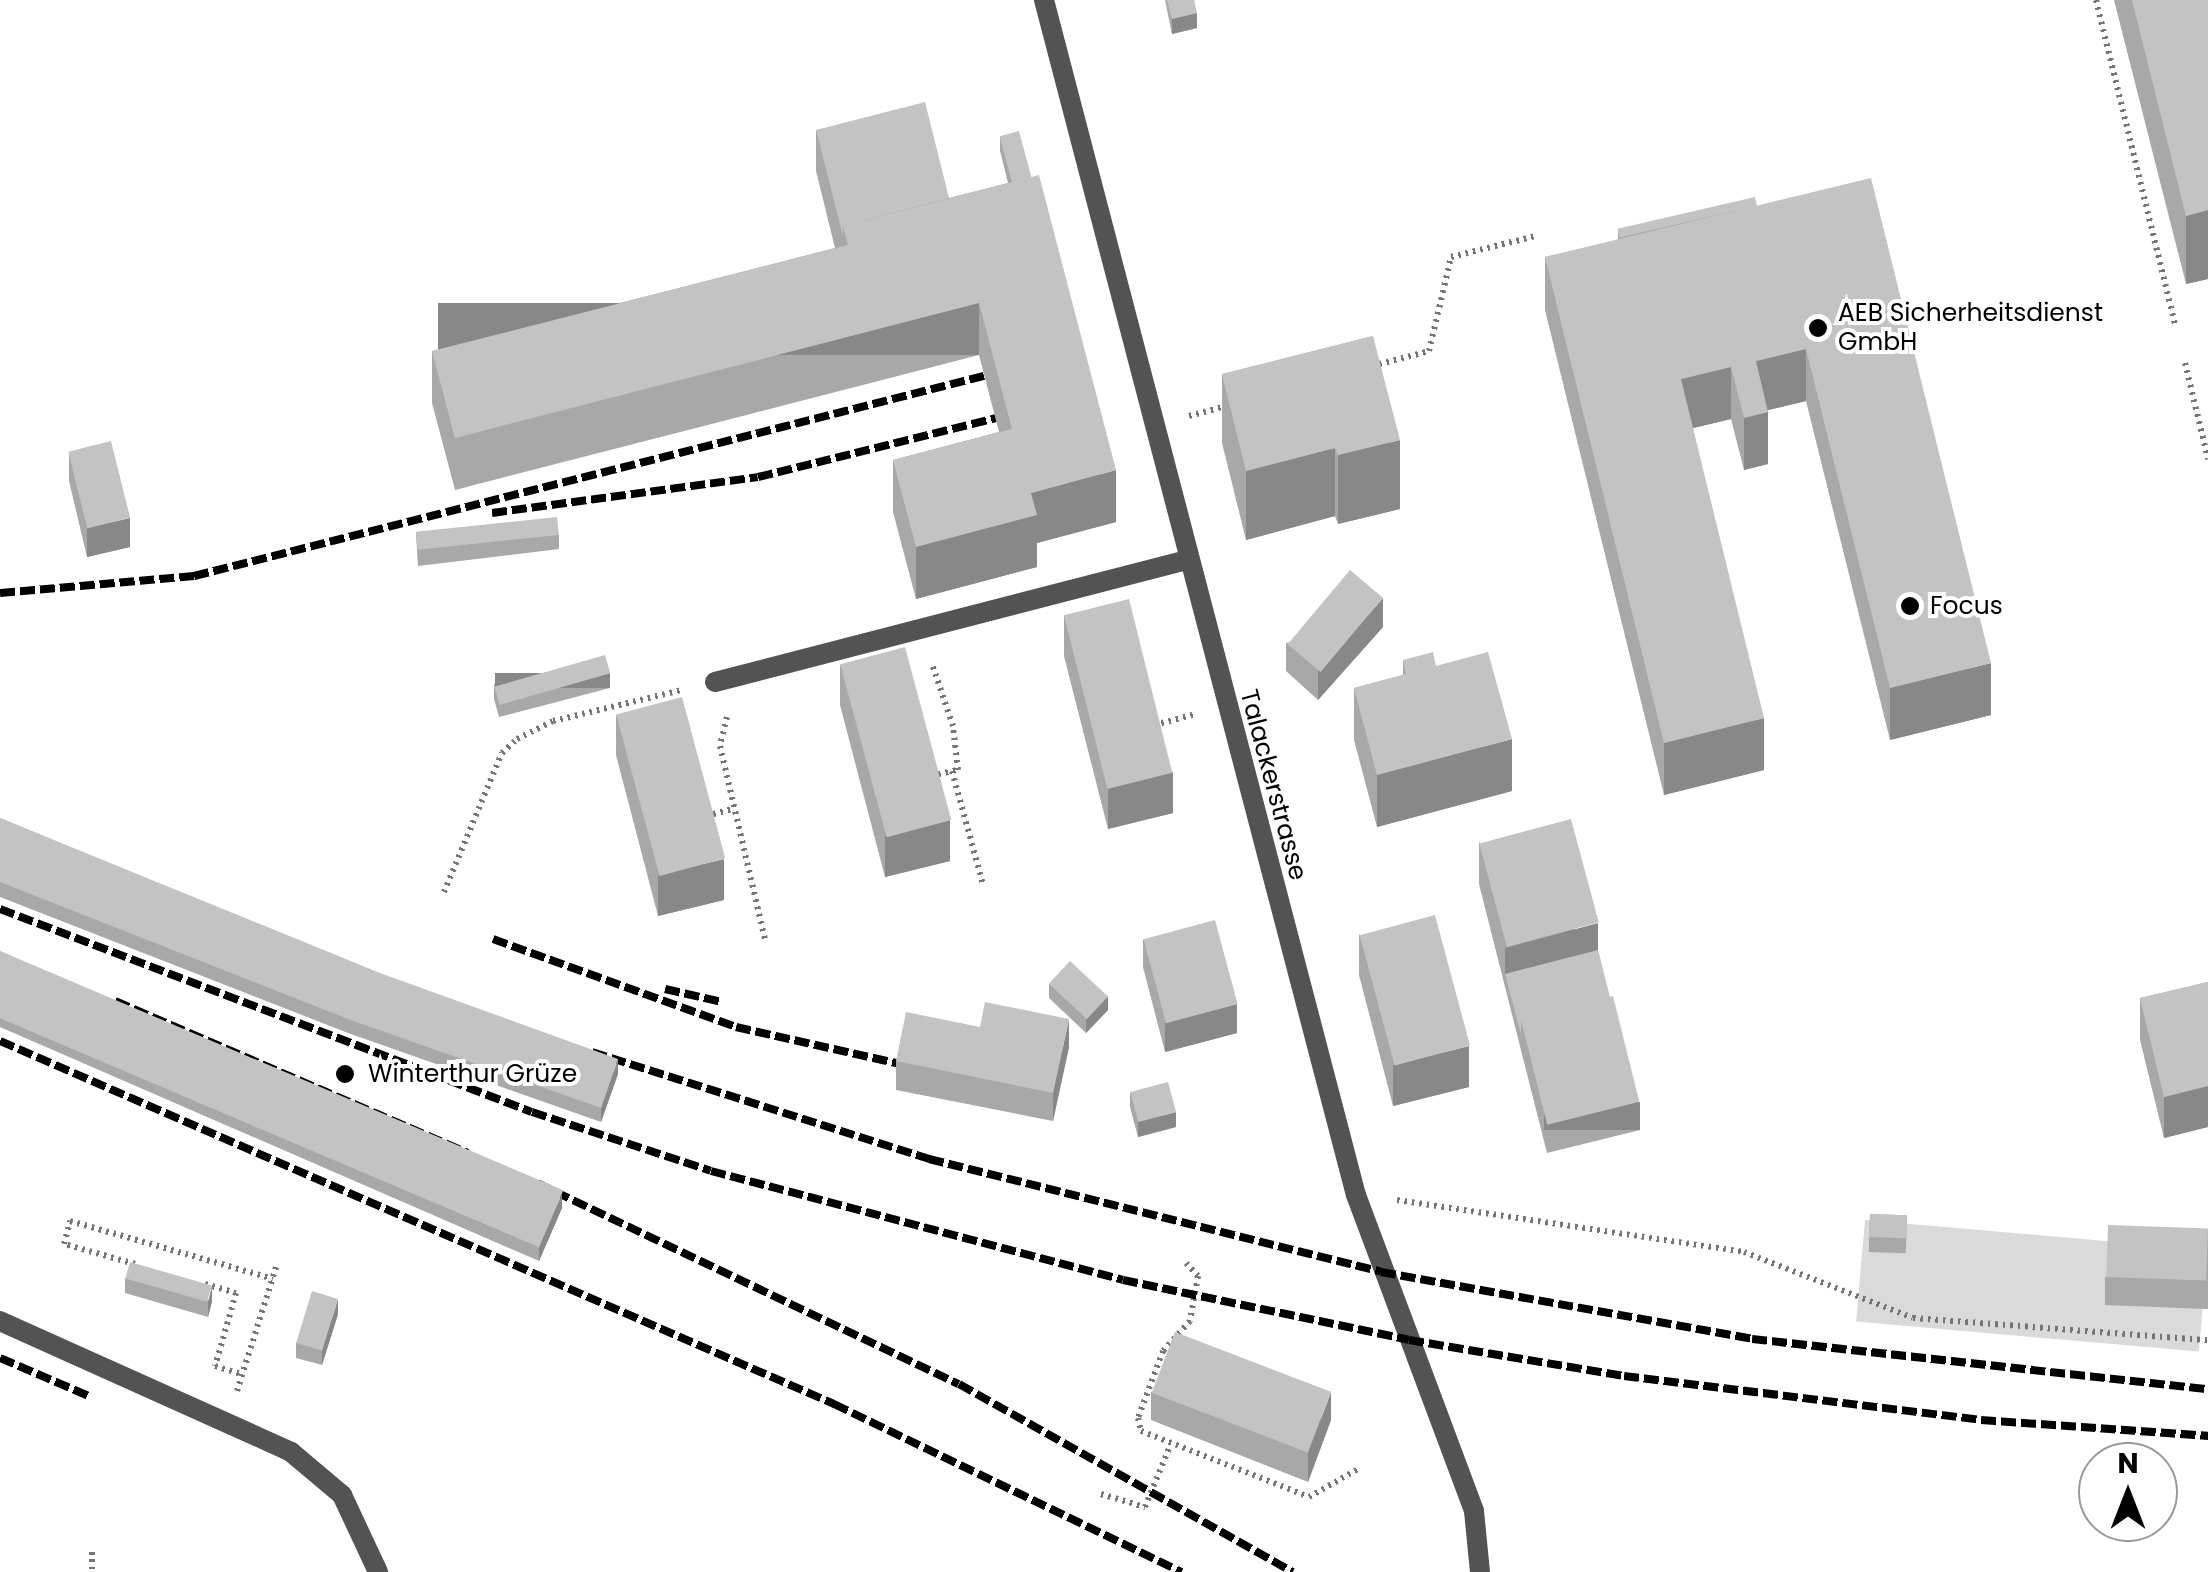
<!DOCTYPE html>
<meta charset="utf-8">
<style>
body{margin:0}
#map{position:relative;width:2208px;height:1572px;overflow:hidden;background:#fff;font-family:Poppins,sans-serif}
div>[style]{position:absolute}
[style*='--x']{left:calc(var(--x)*1px);top:calc(var(--y)*1px);width:calc(var(--w)*1px);rotate:calc(var(--a)*1deg)}
.green>*{inset:0;background:#dadada;transform-origin:0 0}
.path>*{height:6px;margin-top:-3px;transform-origin:0;background:repeating-linear-gradient(90deg,#757575 0 2.5px,transparent 0 7.5px)}
.lane>*{height:20px;margin:-10px;padding:0 10px;transform-origin:10px;border-radius:10px;background:#535353}
.street>*{height:20px;margin:-10px;padding:0 10px;transform-origin:10px;border-radius:10px;background:#535353}
.rail>*{height:8px;margin-top:-4px;transform-origin:0;background:repeating-linear-gradient(90deg,#000 0 15px,transparent 0 20px)}
.wall>*{inset:0;background:#a8a8a8;transform-origin:0 0}
.shaded-wall>*{inset:0;background:#888;transform-origin:0 0}
.building>*{inset:0;background:#c3c3c3;transform-origin:0 0}
.dots>*{width:28px;height:28px;translate:-50% -50%;box-sizing:border-box;border:5px solid #fff;border-radius:50%}
span{translate:-50% -50%;white-space:nowrap;text-align:center;line-height:1.15;-webkit-text-stroke:8px #fff;paint-order:stroke}
.poi-label{font-size:25px;color:#000}
.left{translate:0 -50%;text-align:left}
.street-label{font-size:25px;color:#000}
.north{position:absolute;left:2078px;top:1442px;width:100px;height:100px;box-sizing:border-box;background:#fff;border:2px solid #999;border-radius:50%;rotate:0deg;font-size:28px;font-weight:700;line-height:40px;text-align:center;color:#000}
.north::after{content:'';display:block;margin:auto;width:35px;height:45px;background:#000;clip-path:polygon(50% 0,100% 100%,50% 72%,0 100%)}
</style>
<div id="map">
<div class="green">
<div style="left:1865px;top:1220px;width:344px;height:102px;rotate:5deg"></div>
</div>
<div class="path">
<div style="--x:2096;--y:0;--w:334;--a:76.3"></div>
<div style="--x:2185;--y:363;--w:99;--a:76.5"></div>
<div style="--x:1372;--y:366;--w:59;--a:-14.7"></div>
<div style="--x:1429;--y:351;--w:97;--a:-76.8"></div>
<div style="--x:1451;--y:257;--w:88;--a:-13.9"></div>
<div style="--x:1189;--y:416;--w:42;--a:-15"></div>
<div style="--x:727;--y:717;--w:30;--a:104"></div>
<div style="--x:720;--y:746;--w:198;--a:76.9"></div>
<div style="--x:1154;--y:725;--w:43;--a:-14.7"></div>
<div style="--x:952;--y:771;--w:117;--a:74.7"></div>
<div style="--x:931;--y:776;--w:28;--a:-13"></div>
<div style="--x:958;--y:770;--w:44;--a:-96.5"></div>
<div style="--x:953;--y:726;--w:65;--a:-108.7"></div>
<div style="--x:706;--y:816;--w:27;--a:-15"></div>
<div style="--x:444;--y:892;--w:151;--a:-67.4"></div>
<div style="--x:502;--y:753;--w:21;--a:-43"></div>
<div style="--x:517;--y:739;--w:40;--a:-26.6"></div>
<div style="--x:553;--y:721;--w:133;--a:-13.5"></div>
<div style="--x:1397;--y:1200;--w:351;--a:8.5"></div>
<div style="--x:1744;--y:1252;--w:181;--a:21.3"></div>
<div style="--x:1913;--y:1318;--w:296;--a:4.3"></div>
<div style="--x:1186;--y:1263;--w:18;--a:47"></div>
<div style="--x:1198;--y:1276;--w:46;--a:100.1"></div>
<div style="--x:1190;--y:1321;--w:40;--a:132"></div>
<div style="--x:1163;--y:1351;--w:72;--a:110.5"></div>
<div style="--x:1138;--y:1418;--w:13;--a:77"></div>
<div style="--x:1141;--y:1431;--w:180;--a:21.4"></div>
<div style="--x:1309;--y:1497;--w:56;--a:-29.7"></div>
<div style="--x:135;--y:1264;--w:74;--a:-164.3"></div>
<div style="--x:64;--y:1244;--w:24;--a:-75"></div>
<div style="--x:70;--y:1221;--w:211;--a:15.9"></div>
<div style="--x:205;--y:1284;--w:32;--a:16"></div>
<div style="--x:236;--y:1293;--w:76;--a:106"></div>
<div style="--x:215;--y:1366;--w:30;--a:17"></div>
<div style="--x:237;--y:1391;--w:130;--a:-72.5"></div>
<div style="--x:1101;--y:1494;--w:46;--a:16.5"></div>
<div style="--x:1145;--y:1507;--w:66;--a:-67.7"></div>
<div style="--x:92;--y:1552;--w:20;--a:90"></div>
</div>
<div class="lane">
<div style="--x:715;--y:682;--w:488;--a:-14.5"></div>
<div style="--x:0;--y:1321;--w:319;--a:24.2"></div>
<div style="--x:291;--y:1452;--w:67;--a:40.1"></div>
<div style="--x:342;--y:1495;--w:85;--a:64.9"></div>
</div>
<div class="street">
<div style="--x:1044;--y:0;--w:1235;--a:75.37"></div>
<div style="--x:1356;--y:1195;--w:337;--a:69.5"></div>
<div style="--x:1474;--y:1511;--w:61;--a:84.4"></div>
</div>
<div class="rail">
<div style="--x:492;--y:513;--w:268;--a:-7.7"></div>
<div style="--x:758;--y:477;--w:245;--a:-13.9"></div>
<div style="--x:0;--y:593;--w:195;--a:-5"></div>
<div style="--x:194;--y:576;--w:815;--a:-14.21"></div>
<div style="--x:0;--y:909;--w:569;--a:20.89"></div>
<div style="--x:532;--y:1112;--w:188;--a:18.2"></div>
<div style="--x:711;--y:1171;--w:426;--a:14.8"></div>
<div style="--x:1123;--y:1280;--w:292;--a:11.8"></div>
<div style="--x:1409;--y:1340;--w:218;--a:9.5"></div>
<div style="--x:1624;--y:1376;--w:360;--a:7"></div>
<div style="--x:1981;--y:1420;--w:228;--a:4"></div>
<div style="--x:493;--y:939;--w:258;--a:19.9"></div>
<div style="--x:736;--y:1027;--w:191;--a:12.7"></div>
<div style="--x:665;--y:989;--w:58;--a:12.8"></div>
<div style="--x:115;--y:1001;--w:384;--a:23.3"></div>
<div style="--x:0;--y:1041;--w:910;--a:23.52"></div>
<div style="--x:834;--y:1404;--w:386;--a:25.8"></div>
<div style="--x:592;--y:1052;--w:354;--a:17.6"></div>
<div style="--x:929;--y:1159;--w:466;--a:14"></div>
<div style="--x:1381;--y:1272;--w:377;--a:10.2"></div>
<div style="--x:1752;--y:1339;--w:459;--a:6.3"></div>
<div style="--x:537;--y:1183;--w:467;--a:25.5"></div>
<div style="--x:959;--y:1384;--w:383;--a:29.4"></div>
<div style="--x:0;--y:1358;--w:99;--a:23.2"></div>
</div>
<div class="wall">
<div style="clip-path:polygon(1165px 0,1194px 0,1197px 28px,1172px 34px)"></div>
<div style="clip-path:polygon(2114px 0,2208px 0,2208px 279px,2186px 284px)"></div>
<div style="clip-path:polygon(816px 130px,949px 198px,1008px 183px,1000px 151px,1000px 136px,1116px 522px,1037px 543px,1037px 567px,916px 599px,893px 512px,893px 460px,999px 432px,979px 355px,455px 490px,432px 403px,432px 351px,835px 248px,816px 171px)"></div>
<div style="clip-path:polygon(1757px 206px,1991px 715px,1890px 740px,1806px 401px,1768px 410px,1768px 464px,1744px 470px,1731px 419px,1693px 428px,1764px 770px,1664px 795px,1545px 310px,1545px 257px,1618px 240px,1618px 229px)"></div>
<div style="clip-path:polygon(1373px 336px,1400px 509px,1338px 524px,1335px 516px,1246px 540px,1222px 443px,1222px 374px)"></div>
<div style="clip-path:polygon(69px 453px,130px 547px,87px 557px,69px 481px)"></div>
<div style="clip-path:polygon(416px 534px,559px 535px,559px 549px,418px 566px)"></div>
<div style="clip-path:polygon(1064px 615px,1173px 813px,1108px 829px,1064px 656px)"></div>
<div style="clip-path:polygon(1383px 627px,1318px 700px,1286px 671px,1286px 643px)"></div>
<div style="clip-path:polygon(1403px 660px,1436px 666px,1512px 791px,1377px 827px,1354px 740px,1354px 688px,1403px 675px)"></div>
<div style="clip-path:polygon(840px 664px,950px 861px,885px 877px,840px 705px)"></div>
<div style="clip-path:polygon(494px 684px,610px 688px,499px 717px,494px 699px)"></div>
<div style="clip-path:polygon(616px 714px,724px 900px,658px 916px,616px 755px)"></div>
<div style="clip-path:polygon(0 818px,618px 1074px,601px 1122px,348px 1033px,0 897px)"></div>
<div style="clip-path:polygon(1479px 842px,1598px 950px,1640px 1130px,1547px 1153px,1479px 884px)"></div>
<div style="clip-path:polygon(1359px 934px,1469px 1087px,1393px 1106px,1359px 975px)"></div>
<div style="clip-path:polygon(1143px 939px,1237px 1033px,1165px 1052px,1143px 967px)"></div>
<div style="clip-path:polygon(0 951px,562px 1208px,539px 1261px,0 1027px)"></div>
<div style="clip-path:polygon(2208px 982px,2208px 1127px,2164px 1138px,2140px 1040px,2140px 998px)"></div>
<div style="clip-path:polygon(1049px 984px,1108px 1010px,1086px 1033px,1049px 998px)"></div>
<div style="clip-path:polygon(1069px 1047px,1053px 1121px,896px 1090px,896px 1061px)"></div>
<div style="clip-path:polygon(1130px 1092px,1176px 1127px,1138px 1137px,1130px 1107px)"></div>
<div style="left:1870px;top:1214px;width:37px;height:38px;rotate:2deg"></div>
<div style="clip-path:polygon(2208px 1229px,2208px 1309px,2105px 1305px,2105px 1277px)"></div>
<div style="clip-path:polygon(125px 1278px,212px 1301px,208px 1317px,125px 1293px)"></div>
<div style="clip-path:polygon(338px 1314px,322px 1365px,296px 1358px,296px 1343px)"></div>
<div style="clip-path:polygon(1151px 1392px,1331px 1420px,1308px 1482px,1151px 1420px)"></div>
</div>
<div class="shaded-wall">
<div style="clip-path:polygon(1197px 13px,1197px 28px,1172px 34px,1172px 19px)"></div>
<div style="clip-path:polygon(2208px 210px,2208px 279px,2186px 284px,2186px 216px)"></div>
<div style="left:979px;top:303px;width:52px;height:541px;rotate:90deg"></div>
<div style="clip-path:polygon(1806px 349px,1806px 401px,1756px 413px,1756px 361px)"></div>
<div style="clip-path:polygon(1731px 367px,1731px 419px,1681px 431px,1681px 379px)"></div>
<div style="clip-path:polygon(1768px 412px,1768px 464px,1744px 470px,1744px 418px)"></div>
<div style="clip-path:polygon(1400px 440px,1400px 509px,1338px 524px,1338px 455px)"></div>
<div style="clip-path:polygon(1335px 448px,1335px 516px,1246px 540px,1246px 471px)"></div>
<div style="clip-path:polygon(1116px 470px,1116px 522px,1037px 543px,1037px 567px,916px 599px,916px 547px,1031px 493px)"></div>
<div style="clip-path:polygon(130px 518px,130px 547px,87px 557px,87px 528px)"></div>
<div style="clip-path:polygon(1383px 598px,1383px 627px,1318px 700px,1318px 672px)"></div>
<div style="clip-path:polygon(1991px 663px,1991px 715px,1890px 740px,1890px 688px)"></div>
<div style="left:610px;top:673px;width:15px;height:115px;rotate:90deg"></div>
<div style="clip-path:polygon(1764px 718px,1764px 770px,1664px 795px,1664px 743px)"></div>
<div style="clip-path:polygon(1512px 739px,1512px 791px,1377px 827px,1377px 775px)"></div>
<div style="clip-path:polygon(1173px 772px,1173px 813px,1108px 829px,1108px 788px)"></div>
<div style="clip-path:polygon(950px 820px,950px 861px,885px 877px,885px 836px)"></div>
<div style="clip-path:polygon(724px 859px,724px 900px,658px 916px,658px 875px)"></div>
<div style="clip-path:polygon(1598px 923px,1598px 965px,1505px 974px,1505px 948px)"></div>
<div style="clip-path:polygon(1108px 996px,1108px 1010px,1086px 1033px,1086px 1019px)"></div>
<div style="clip-path:polygon(1237px 1004px,1237px 1033px,1165px 1052px,1165px 1023px)"></div>
<div style="clip-path:polygon(1069px 1019px,1069px 1047px,1053px 1121px,1053px 1093px)"></div>
<div style="clip-path:polygon(1469px 1046px,1469px 1087px,1393px 1106px,1393px 1065px)"></div>
<div style="clip-path:polygon(618px 1059px,618px 1074px,601px 1122px,601px 1108px)"></div>
<div style="clip-path:polygon(2208px 1086px,2208px 1127px,2164px 1138px,2164px 1097px)"></div>
<div style="left:1640px;top:1102px;width:28px;height:96px;rotate:90deg"></div>
<div style="clip-path:polygon(1176px 1112px,1176px 1127px,1138px 1137px,1138px 1122px)"></div>
<div style="clip-path:polygon(562px 1194px,562px 1208px,539px 1261px,539px 1246px)"></div>
<div style="clip-path:polygon(212px 1286px,212px 1301px,208px 1317px,208px 1302px)"></div>
<div style="clip-path:polygon(338px 1299px,338px 1314px,322px 1365px,322px 1351px)"></div>
<div style="clip-path:polygon(1331px 1392px,1331px 1420px,1308px 1482px,1308px 1453px)"></div>
</div>
<div class="building">
<div style="clip-path:polygon(1167px 0,1194px 0,1197px 13px,1172px 19px)"></div>
<div style="clip-path:polygon(2132px 0,2208px 0,2208px 210px,2186px 216px)"></div>
<div style="clip-path:polygon(925px 102px,949px 198px,843px 226px,843px 236px,816px 130px)"></div>
<div style="left:1019px;top:131px;width:48px;height:20px;rotate:75deg"></div>
<div style="clip-path:polygon(1039px 175px,1116px 470px,1031px 493px,1037px 515px,916px 547px,893px 460px,1012px 429px,979px 303px,455px 438px,432px 351px,848px 245px,843px 226px)"></div>
<div style="clip-path:polygon(1871px 178px,1991px 663px,1890px 688px,1806px 349px,1756px 361px,1768px 412px,1744px 418px,1731px 367px,1681px 379px,1764px 718px,1664px 743px,1545px 257px)"></div>
<div style="left:1755px;top:197px;width:9px;height:141px;rotate:77deg"></div>
<div style="clip-path:polygon(1373px 336px,1400px 440px,1338px 455px,1335px 448px,1246px 471px,1222px 374px)"></div>
<div style="left:111px;top:441px;width:79px;height:44px;rotate:76deg"></div>
<div style="left:557px;top:517px;width:18px;height:142px;rotate:84deg"></div>
<div style="left:1350px;top:570px;width:43px;height:97px;rotate:40deg"></div>
<div style="left:1129px;top:599px;width:179px;height:67px;rotate:76deg"></div>
<div style="left:905px;top:647px;width:179px;height:67px;rotate:75deg"></div>
<div style="clip-path:polygon(1433px 652px,1436px 666px,1488px 652px,1512px 739px,1377px 775px,1354px 688px,1406px 674px,1403px 660px)"></div>
<div style="left:605px;top:655px;width:19px;height:115px;rotate:74deg"></div>
<div style="left:682px;top:697px;width:167px;height:68px;rotate:75deg"></div>
<div style="clip-path:polygon(0 818px,380px 973px,618px 1059px,601px 1108px,348px 1019px,0 882px)"></div>
<div style="left:1571px;top:819px;width:107px;height:95px;rotate:75deg"></div>
<div style="left:1435px;top:915px;width:135px;height:78px;rotate:75deg"></div>
<div style="left:1215px;top:920px;width:87px;height:74px;rotate:75deg"></div>
<div style="clip-path:polygon(1598px 950px,1610px 997px,1521px 1021px,1521px 1034px,1505px 974px)"></div>
<div style="left:0;top:951px;width:612px;height:62px;rotate:23deg"></div>
<div style="left:1070px;top:961px;width:52px;height:31px;rotate:43deg"></div>
<div style="clip-path:polygon(2208px 982px,2208px 1086px,2164px 1097px,2140px 998px)"></div>
<div style="left:1613px;top:996px;width:109px;height:95px;rotate:76deg"></div>
<div style="clip-path:polygon(985px 1002px,1069px 1019px,1053px 1093px,896px 1061px,906px 1012px,980px 1027px)"></div>
<div style="left:1168px;top:1082px;width:31px;height:39px;rotate:75deg"></div>
<div style="left:1870px;top:1214px;width:37px;height:23px;rotate:2deg"></div>
<div style="left:2108px;top:1225px;width:100px;height:52px;rotate:2deg"></div>
<div style="left:130px;top:1262px;width:85px;height:17px;rotate:16deg"></div>
<div style="left:312px;top:1291px;width:27px;height:54px;rotate:17deg"></div>
<div style="left:1175px;top:1332px;width:167px;height:65px;rotate:21deg"></div>
</div>
<div class="dots">
<div style="left:1818px;top:328px;background:#000"></div>
<div style="left:1910px;top:606px;background:#000"></div>
<div style="left:345px;top:1074px;background:#000"></div>
</div>
<div class="poi-label">
<span class="left" style="left:1838px;top:328px">AEB Sicherheitsdienst<br>GmbH</span>
<span class="left" style="left:1930px;top:606px">Focus</span>
<span class="left" style="left:368px;top:1074px">Winterthur Grüze</span>
</div>
<div class="street-label">
<span style="left:1273px;top:785px;rotate:75deg">Talackerstrasse</span>
</div>
<div class="north">N</div>
</div>
